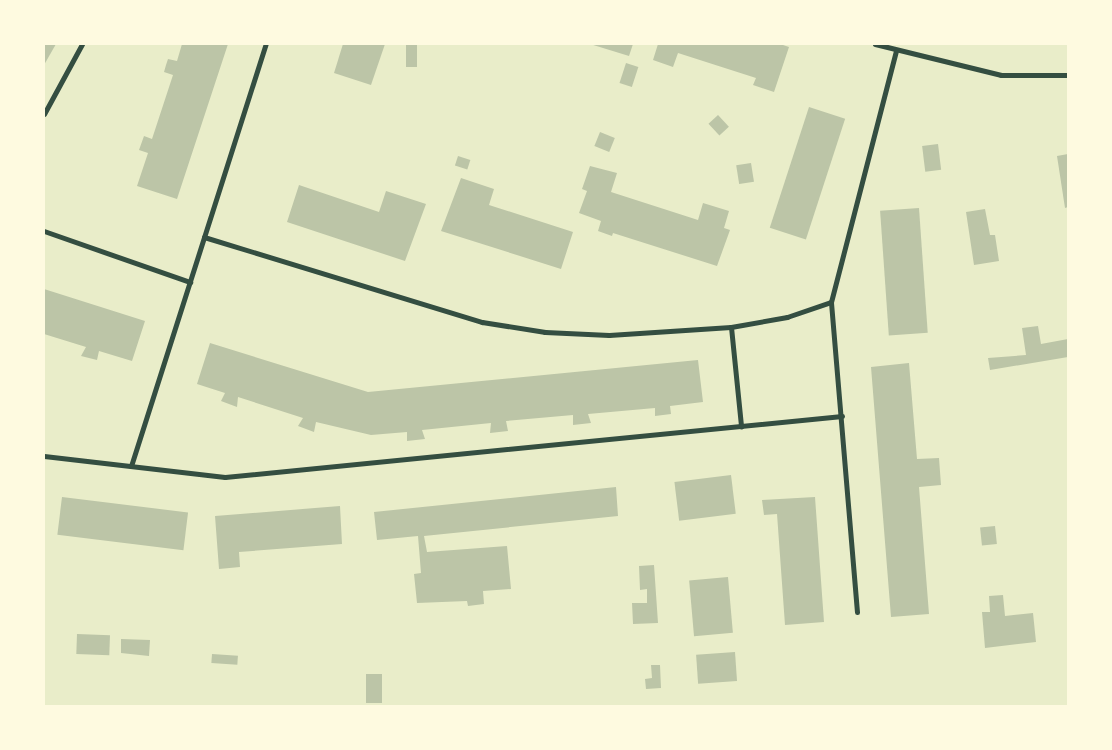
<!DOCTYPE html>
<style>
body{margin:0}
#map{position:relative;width:1112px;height:750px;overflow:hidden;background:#e9edc9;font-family:"Space Grotesk",sans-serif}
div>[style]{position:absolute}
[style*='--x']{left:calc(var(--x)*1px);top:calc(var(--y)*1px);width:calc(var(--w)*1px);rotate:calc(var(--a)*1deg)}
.building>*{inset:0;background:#bcc5a7;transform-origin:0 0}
.minor>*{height:5px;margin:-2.5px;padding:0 2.5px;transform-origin:2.5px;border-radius:2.5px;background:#344e41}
span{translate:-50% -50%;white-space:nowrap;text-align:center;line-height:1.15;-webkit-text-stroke:5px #fefae0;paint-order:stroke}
.frame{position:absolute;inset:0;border:45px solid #fefae0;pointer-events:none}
</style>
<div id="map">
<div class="building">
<div style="clip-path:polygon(44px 44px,56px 44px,44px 65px)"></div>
<div style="clip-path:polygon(182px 44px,228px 44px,177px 199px,137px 186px,148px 153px,139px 150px,144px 136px,152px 139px,173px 75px,164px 72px,166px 65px,168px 59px,177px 61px)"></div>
<div style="clip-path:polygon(343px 44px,385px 44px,371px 85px,334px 73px)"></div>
<div style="left:406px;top:44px;width:11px;height:23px"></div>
<div style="clip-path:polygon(590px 44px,633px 44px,629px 56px)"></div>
<div style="clip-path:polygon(658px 44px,780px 44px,789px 47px,774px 92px,753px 85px,756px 78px,678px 53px,673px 67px,653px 60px)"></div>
<div style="left:626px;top:63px;width:13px;height:21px;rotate:18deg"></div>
<div style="left:809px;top:107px;width:38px;height:127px;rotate:18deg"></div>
<div style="left:718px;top:115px;width:16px;height:13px;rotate:47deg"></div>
<div style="left:600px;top:132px;width:16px;height:15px;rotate:22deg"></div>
<div style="left:938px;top:144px;width:26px;height:16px;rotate:83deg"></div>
<div style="clip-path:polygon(1068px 154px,1068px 207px,1065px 208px,1057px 156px)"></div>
<div style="left:458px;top:156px;width:13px;height:10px;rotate:18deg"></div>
<div style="left:751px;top:163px;width:19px;height:15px;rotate:81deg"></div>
<div style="clip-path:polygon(590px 166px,617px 173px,611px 192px,698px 220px,703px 203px,729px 211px,724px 228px,730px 230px,717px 266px,613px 233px,612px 236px,598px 231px,601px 221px,579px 213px,587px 191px,582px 189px)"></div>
<div style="clip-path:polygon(461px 178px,494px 189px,489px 205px,573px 232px,561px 269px,441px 231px)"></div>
<div style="clip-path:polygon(299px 185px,379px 212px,386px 191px,426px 204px,405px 261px,287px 222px)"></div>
<div style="left:919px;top:208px;width:125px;height:39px;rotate:86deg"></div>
<div style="clip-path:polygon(985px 209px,990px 235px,995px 235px,999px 261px,974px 265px,966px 212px)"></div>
<div style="clip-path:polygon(44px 289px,145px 321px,132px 361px,99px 351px,97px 360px,81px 356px,86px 347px,44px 334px)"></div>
<div style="clip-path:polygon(1038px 326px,1041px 344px,1068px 339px,1068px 357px,990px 370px,988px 358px,1026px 355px,1022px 328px)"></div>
<div style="clip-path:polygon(210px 343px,368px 392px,698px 360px,703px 402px,670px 406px,671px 414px,655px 416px,655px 408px,588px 414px,591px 423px,573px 425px,573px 415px,506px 421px,508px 431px,490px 433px,491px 423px,422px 430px,425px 439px,407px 441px,407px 432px,371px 435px,316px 422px,314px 432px,298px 426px,303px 418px,238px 397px,237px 407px,221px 401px,225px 393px,197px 384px)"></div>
<div style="clip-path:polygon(909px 363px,917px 459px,939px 458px,941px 485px,919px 487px,929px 614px,891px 617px,871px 367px)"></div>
<div style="left:731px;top:475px;width:39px;height:57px;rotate:83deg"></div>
<div style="clip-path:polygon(616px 487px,618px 516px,424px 536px,427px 552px,507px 546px,511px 589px,483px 591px,484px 604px,468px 606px,467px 601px,417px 603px,414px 574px,421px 573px,418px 536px,377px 540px,374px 512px)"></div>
<div style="left:62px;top:497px;width:127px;height:38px;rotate:7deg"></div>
<div style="clip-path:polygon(815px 497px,824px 622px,785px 625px,777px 514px,764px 515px,762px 500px)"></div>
<div style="clip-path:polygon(340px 506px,342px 544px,239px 552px,240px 567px,219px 569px,215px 516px)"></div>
<div style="left:995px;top:526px;width:18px;height:15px;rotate:84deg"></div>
<div style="clip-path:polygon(654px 565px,658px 623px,633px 624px,632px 603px,647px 603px,647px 589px,640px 590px,639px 566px)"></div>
<div style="left:728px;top:577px;width:56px;height:39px;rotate:85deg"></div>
<div style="clip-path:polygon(1003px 595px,1005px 616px,1033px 613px,1036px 642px,985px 648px,982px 612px,990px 612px,989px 596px)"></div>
<div style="left:77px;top:634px;width:33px;height:20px;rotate:2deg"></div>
<div style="clip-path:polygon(121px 639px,150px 640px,149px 656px,121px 653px)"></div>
<div style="left:735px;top:652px;width:29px;height:39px;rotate:86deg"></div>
<div style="left:212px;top:654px;width:26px;height:9px;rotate:4deg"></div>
<div style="clip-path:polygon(651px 665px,660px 665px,661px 688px,646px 689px,645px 679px,652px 678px)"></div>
<div style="left:366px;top:674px;width:16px;height:29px"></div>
</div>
<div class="minor">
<div style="--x:875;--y:44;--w:130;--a:13.8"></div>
<div style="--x:1001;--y:75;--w:67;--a:0"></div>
<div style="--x:44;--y:114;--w:80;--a:-61.5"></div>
<div style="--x:44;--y:231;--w:155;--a:19.3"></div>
<div style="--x:204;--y:237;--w:291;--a:17"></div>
<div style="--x:482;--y:322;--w:64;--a:9"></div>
<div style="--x:545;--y:332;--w:64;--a:2.7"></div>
<div style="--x:609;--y:335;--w:122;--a:-3.8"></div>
<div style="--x:731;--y:327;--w:57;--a:-10.1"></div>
<div style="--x:787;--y:317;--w:46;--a:-18.8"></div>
<div style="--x:731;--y:327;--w:100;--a:84.2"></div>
<div style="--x:44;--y:456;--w:182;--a:6.6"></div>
<div style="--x:225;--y:477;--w:620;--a:-5.65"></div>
<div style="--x:131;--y:466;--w:443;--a:-72.3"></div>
<div style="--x:857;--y:612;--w:311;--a:-94.8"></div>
<div style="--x:831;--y:302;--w:259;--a:-75.5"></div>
</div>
<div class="frame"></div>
</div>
